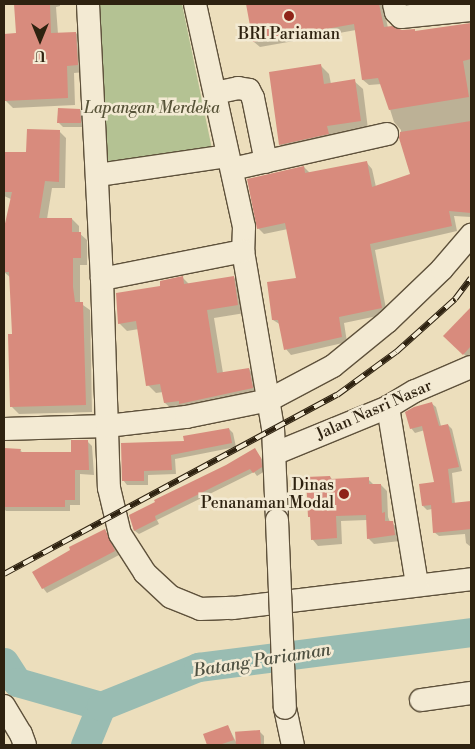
<!DOCTYPE html>
<style>
body{margin:0}
#map{position:relative;width:475px;height:749px;overflow:hidden;background:#ecdebc;font-family:"Libre Bodoni",serif}
div>[style]{position:absolute}
[style*='--x']{left:calc(var(--x)*1px);top:calc(var(--y)*1px);width:calc(var(--w)*1px);rotate:calc(var(--a)*1deg)}
.green>*{inset:0;background:#b4c293}
.shadow>*{inset:0;background:#0003}
.river>*{height:29px;margin:-14.5px;padding:0 14.5px;transform-origin:14.5px;border-radius:14.5px;background:#99bcb2}
.building>*{inset:0;background:#d88b7d;transform-origin:0 0}
.roads{filter:drop-shadow(1px 0 #5e513b) drop-shadow(-1px 0 #5e513b) drop-shadow(0 1px #5e513b) drop-shadow(0 -1px #5e513b)}
.minor>*{height:22px;margin:-11px;padding:0 11px;transform-origin:11px;border-radius:11px;background:#f3ead3}
.rail>*{height:5.5px;margin-top:-2.75px;transform-origin:0;background:repeating-linear-gradient(90deg,#f3ead3 0 11px,#2e2210 0 22px);box-sizing:border-box;border-block:1px solid #2e2210}
.bridges{filter:drop-shadow(1px 0 #5e513b) drop-shadow(-1px 0 #5e513b) drop-shadow(0 1px #5e513b) drop-shadow(0 -1px #5e513b)}
.minor-bridge>*{height:22px;margin:-11px;padding:0 11px;transform-origin:11px;border-radius:11px;background:#f3ead3}
.dots>*{width:14px;height:14px;translate:-50% -50%;box-sizing:border-box;border:2px solid #f3ead3;border-radius:50%}
span{translate:-50% -50%;white-space:nowrap;text-align:center;line-height:1.15;-webkit-text-stroke:5px #f3ead3;paint-order:stroke}
.poi-label{font-size:16px;color:#2e2210}
.right{translate:-100% -50%;text-align:right}
.park-label{font-size:16px;color:#565237;font-style:italic}
.street-label{font-size:16px;color:#2e2210}
.water-label{font-size:18px;color:#4e5041;font-style:italic}
.frame{position:absolute;inset:0;border:5px solid #2e2210;pointer-events:none}
.north{position:absolute;left:15px;top:15px;width:50px;height:50px;-webkit-text-stroke:4px #f3ead3;paint-order:stroke;rotate:180deg;font-size:14px;font-weight:700;line-height:20px;text-align:center;color:#2e2210}
.north::after{content:'';display:block;margin:auto;width:18px;height:22px;background:#2e2210;clip-path:polygon(50% 0,100% 100%,50% 72%,0 100%)}
</style>
<div id="map">
<div class="green">
<div style="clip-path:polygon(99px 4px,182px 4px,212px 149px,103px 168px)"></div>
</div>
<div class="shadow">
<div style="clip-path:polygon(15px 4px,60px 4px,60px 6px,56px 7px,58px 34px,76px 33px,83px 41px,85px 72px,74px 73px,75px 105px,13px 108px,5px 100px,4px 35px,17px 34px)"></div>
<div style="clip-path:polygon(248px 4px,383px 4px,388px 28px,397px 31px,416px 32px,471px 24px,471px 217px,454px 216px,457px 231px,375px 250px,387px 314px,344px 323px,347px 342px,291px 355px,286px 349px,281px 325px,273px 320px,297px 279px,288px 229px,264px 234px,258px 228px,304px 167px,310px 173px,367px 163px,372px 169px,376px 187px,412px 175px,401px 138px,401px 130px,394px 122px,382px 84px,369px 85px,363px 80px,356px 30px,260px 47px,254px 42px)"></div>
<div style="clip-path:polygon(321px 66px,329px 74px,331px 84px,354px 81px,363px 89px,368px 129px,335px 134px,336px 142px,289px 153px,280px 144px)"></div>
<div style="clip-path:polygon(80px 110px,84px 114px,85px 127px,63px 127px,59px 123px)"></div>
<div style="clip-path:polygon(59px 131px,66px 138px,65px 188px,52px 188px,47px 219px,72px 219px,79px 226px,79px 233px,87px 240px,87px 265px,80px 265px,80px 303px,90px 310px,92px 412px,19px 414px,12px 407px,13px 335px,11px 278px,4px 272px,11px 199px,4px 196px,4px 153px,28px 153px)"></div>
<div style="clip-path:polygon(233px 277px,241px 285px,245px 313px,214px 318px,223px 373px,249px 369px,257px 377px,260px 395px,173px 410px,165px 403px,163px 392px,156px 393px,148px 385px,139px 329px,127px 331px,119px 323px,162px 287px,183px 278px,189px 284px)"></div>
<div style="clip-path:polygon(471px 309px,471px 359px,470px 360px,445px 336px)"></div>
<div style="clip-path:polygon(431px 403px,436px 407px,441px 426px,448px 425px,452px 429px,462px 471px,452px 473px,455px 504px,471px 502px,471px 547px,466px 543px,465px 534px,439px 536px,434px 532px,432px 509px,427px 510px,423px 506px,436px 483px,425px 430px,415px 433px,411px 428px)"></div>
<div style="clip-path:polygon(229px 429px,233px 433px,236px 447px,175px 459px,176px 474px,148px 475px,148px 485px,127px 485px,123px 480px,185px 442px)"></div>
<div style="clip-path:polygon(87px 441px,92px 446px,94px 475px,80px 474px,80px 505px,70px 505px,70px 511px,6px 511px,4px 509px,4px 449px,20px 450px,23px 453px,73px 453px)"></div>
<div style="clip-path:polygon(255px 450px,264px 462px,265px 471px,257px 476px,254px 472px,157px 520px,159px 524px,139px 534px,135px 531px,133px 528px)"></div>
<div style="clip-path:polygon(330px 477px,333px 480px,368px 479px,374px 485px,381px 485px,387px 491px,388px 517px,390px 522px,399px 528px,400px 541px,374px 544px,368px 538px,367px 520px,341px 521px,342px 544px,318px 546px,313px 540px,311px 519px,309px 516px)"></div>
<div style="clip-path:polygon(105px 531px,119px 555px,47px 593px,43px 588px)"></div>
<div style="clip-path:polygon(228px 726px,236px 742px,260px 732px,264px 736px,264px 745px,208px 745px,204px 735px)"></div>
</div>
<div class="river">
<div style="--x:4;--y:662;--w:24;--a:57"></div>
<div style="--x:17;--y:682;--w:87;--a:15.9"></div>
<div style="--x:85;--y:745;--w:42;--a:-67.7"></div>
<div style="--x:101;--y:706;--w:105;--a:-21.9"></div>
<div style="--x:198;--y:667;--w:275;--a:-7.3"></div>
</div>
<div class="building">
<div style="clip-path:polygon(14px 4px,50px 4px,51px 33px,76px 32px,78px 65px,67px 66px,68px 98px,4px 101px,4px 34px,16px 33px)"></div>
<div style="clip-path:polygon(246px 4px,379px 4px,384px 27px,392px 26px,402px 30px,415px 29px,415px 31px,471px 23px,471px 59px,463px 61px,469px 97px,389px 110px,378px 78px,362px 80px,354px 24px,253px 42px)"></div>
<div style="clip-path:polygon(321px 64px,324px 84px,355px 79px,361px 121px,327px 126px,329px 134px,279px 145px,269px 72px)"></div>
<div style="clip-path:polygon(58px 108px,80px 109px,81px 123px,57px 123px)"></div>
<div style="clip-path:polygon(471px 121px,471px 213px,449px 211px,452px 226px,370px 244px,382px 308px,339px 317px,342px 337px,284px 350px,278px 320px,272px 320px,267px 282px,296px 278px,285px 223px,257px 229px,247px 179px,304px 166px,305px 173px,367px 161px,372px 187px,410px 174px,399px 138px,400px 132px)"></div>
<div style="clip-path:polygon(27px 129px,60px 130px,59px 182px,45px 181px,39px 218px,72px 218px,72px 232px,81px 232px,81px 258px,73px 258px,73px 287px,75px 302px,83px 302px,86px 405px,10px 407px,8px 334px,12px 334px,9px 272px,4px 272px,4px 228px,12px 192px,4px 192px,4px 152px,26px 152px)"></div>
<div style="clip-path:polygon(183px 276px,184px 284px,234px 276px,238px 305px,207px 310px,217px 373px,249px 368px,253px 388px,179px 404px,179px 401px,164px 403px,160px 384px,146px 386px,136px 321px,118px 324px,116px 293px,160px 286px,160px 281px)"></div>
<div style="clip-path:polygon(471px 307px,471px 346px,463px 355px,443px 336px)"></div>
<div style="clip-path:polygon(432px 402px,439px 426px,448px 424px,459px 467px,448px 469px,452px 503px,471px 501px,471px 529px,433px 533px,431px 505px,422px 506px,419px 484px,434px 482px,422px 426px,410px 429px,405px 412px,414px 407px)"></div>
<div style="clip-path:polygon(229px 428px,232px 443px,171px 455px,172px 470px,144px 471px,144px 481px,122px 481px,121px 443px,184px 441px,183px 436px)"></div>
<div style="clip-path:polygon(71px 440px,88px 440px,89px 470px,75px 470px,75px 500px,65px 500px,65px 507px,4px 507px,4px 448px,21px 449px,20px 452px,71px 452px)"></div>
<div style="clip-path:polygon(255px 448px,261px 458px,262px 467px,253px 473px,250px 469px,215px 486px,155px 516px,156px 520px,134px 531px,129px 515px,155px 502px,154px 500px,226px 465px)"></div>
<div style="clip-path:polygon(330px 476px,331px 479px,369px 477px,369px 484px,381px 484px,382px 513px,385px 512px,385px 521px,393px 521px,395px 535px,367px 539px,366px 515px,336px 516px,337px 538px,311px 540px,310px 517px,308px 517px,306px 477px)"></div>
<div style="clip-path:polygon(105px 529px,115px 551px,42px 589px,32px 572px,70px 550px,69px 547px)"></div>
<div style="clip-path:polygon(228px 725px,234px 740px,219px 745px,207px 745px,203px 734px)"></div>
<div style="left:260px;top:730px;width:15px;height:25px;rotate:86deg"></div>
</div>
<div class="roads">
<div class="minor">
<div style="--x:88;--y:4;--w:275;--a:87.1"></div>
<div style="--x:102;--y:279;--w:209;--a:88.1"></div>
<div style="--x:109;--y:488;--w:47;--a:76.6"></div>
<div style="--x:120;--y:534;--w:46;--a:57.3"></div>
<div style="--x:145;--y:573;--w:35;--a:43"></div>
<div style="--x:171;--y:597;--w:31;--a:22"></div>
<div style="--x:200;--y:609;--w:33;--a:-2"></div>
<div style="--x:233;--y:608;--w:240;--a:-6.9"></div>
<div style="--x:195;--y:4;--w:228;--a:77.6"></div>
<div style="--x:244;--y:227;--w:24;--a:92"></div>
<div style="--x:243;--y:251;--w:180;--a:80.4"></div>
<div style="--x:273;--y:428;--w:92;--a:87.5"></div>
<div style="--x:394;--y:4;--w:8;--a:76"></div>
<div style="--x:396;--y:12;--w:7;--a:45"></div>
<div style="--x:401;--y:17;--w:70;--a:-5.7"></div>
<div style="--x:215;--y:93;--w:24;--a:-12"></div>
<div style="--x:238;--y:88;--w:11;--a:10"></div>
<div style="--x:249;--y:90;--w:9;--a:63"></div>
<div style="--x:253;--y:98;--w:65;--a:78.5"></div>
<div style="--x:232;--y:169;--w:159;--a:-12.7"></div>
<div style="--x:98;--y:175;--w:130;--a:-8.4"></div>
<div style="--x:102;--y:279;--w:144;--a:-11.2"></div>
<div style="--x:388;--y:407;--w:179;--a:80.7"></div>
<div style="--x:4;--y:429;--w:103;--a:-1.7"></div>
<div style="--x:107;--y:426;--w:80;--a:-6.5"></div>
<div style="--x:186;--y:417;--w:85;--a:-11.6"></div>
<div style="--x:269;--y:400;--w:72;--a:-28"></div>
<div style="--x:333;--y:366;--w:70;--a:-39.2"></div>
<div style="--x:387;--y:322;--w:76;--a:-43.9"></div>
<div style="--x:442;--y:269;--w:45;--a:-49.5"></div>
<div style="--x:276;--y:453;--w:121;--a:-22.3"></div>
<div style="--x:388;--y:407;--w:31;--a:-31"></div>
<div style="--x:415;--y:391;--w:61;--a:-23.2"></div>
<div style="--x:421;--y:700;--w:50;--a:-8"></div>
<div style="--x:4;--y:706;--w:33;--a:59"></div>
<div style="--x:21;--y:734;--w:12;--a:70"></div>
<div style="--x:285;--y:708;--w:38;--a:78"></div>
</div>
</div>
<div class="rail">
<div style="--x:4;--y:574;--w:378;--a:-28.3"></div>
<div style="--x:337;--y:395;--w:73;--a:-36.1"></div>
<div style="--x:396;--y:352;--w:79;--a:-41.9"></div>
<div style="--x:455;--y:299;--w:26;--a:-53"></div>
</div>
<div class="bridges">
<div class="minor-bridge">
<div style="--x:277;--y:520;--w:188;--a:87.6"></div>
</div>
</div>
<div class="dots">
<div style="left:289px;top:16px;background:#8f2418"></div>
<div style="left:344px;top:494px;background:#8f2418"></div>
</div>
<div class="poi-label">
<span style="left:289px;top:34px">BRI Pariaman</span>
<span class="right" style="left:334px;top:494px">Dinas<br>Penanaman Modal</span>
</div>
<div class="park-label">
<span style="left:152px;top:108px">Lapangan Merdeka</span>
</div>
<div class="street-label">
<span style="left:374px;top:410px;rotate:-24deg">Jalan Nasri Nasar</span>
</div>
<div class="water-label">
<span style="left:262px;top:661px;rotate:-9deg">Batang Pariaman</span>
</div>
<div class="frame"></div>
<div class="north">U</div>
</div>
